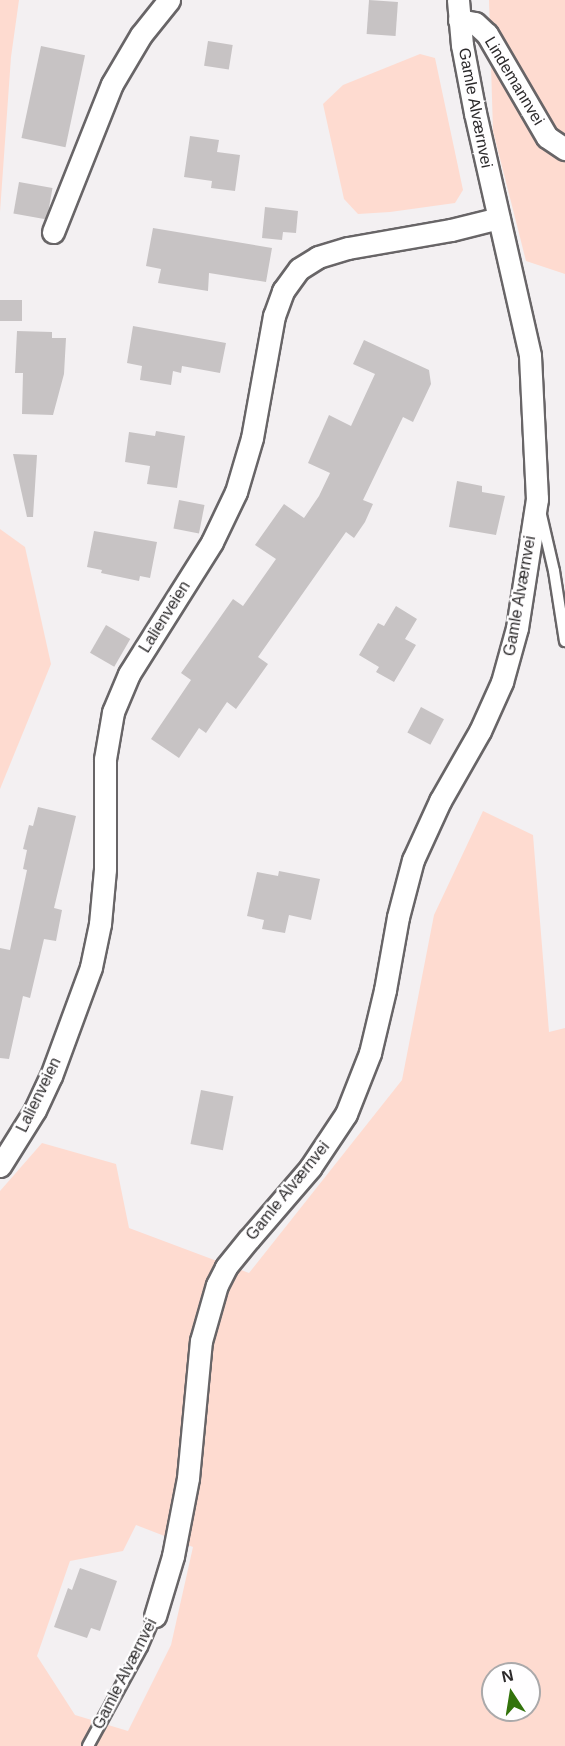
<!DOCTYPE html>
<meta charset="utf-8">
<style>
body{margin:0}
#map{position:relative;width:565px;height:1746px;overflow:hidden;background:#f3f0f2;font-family:Arial,sans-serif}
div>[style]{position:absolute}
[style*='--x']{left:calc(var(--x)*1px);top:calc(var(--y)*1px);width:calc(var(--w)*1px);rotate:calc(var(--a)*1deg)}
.green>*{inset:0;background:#fedbd0}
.building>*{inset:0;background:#c7c3c4;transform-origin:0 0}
.roads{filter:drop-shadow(2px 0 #686567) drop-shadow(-2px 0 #686567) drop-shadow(0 2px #686567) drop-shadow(0 -2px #686567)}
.service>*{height:10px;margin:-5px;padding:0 5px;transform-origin:5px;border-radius:5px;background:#fff}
.minor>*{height:21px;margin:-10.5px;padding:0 10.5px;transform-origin:10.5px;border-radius:10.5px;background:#fff}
span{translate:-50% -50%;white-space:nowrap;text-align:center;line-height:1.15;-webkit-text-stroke:4.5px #fffeff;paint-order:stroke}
.street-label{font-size:16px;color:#2c2a2b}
.north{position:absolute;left:481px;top:1662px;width:60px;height:60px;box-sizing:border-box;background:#fffeff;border:2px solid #aba9aa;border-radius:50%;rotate:348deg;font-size:16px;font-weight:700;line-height:24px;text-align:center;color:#2c2a2b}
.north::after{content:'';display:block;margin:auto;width:21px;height:27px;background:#33730c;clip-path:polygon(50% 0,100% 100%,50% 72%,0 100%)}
</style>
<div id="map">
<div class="green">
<div style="clip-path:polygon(0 0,19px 0,11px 57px,0 212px)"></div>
<div style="clip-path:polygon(489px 0,565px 0,565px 274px,526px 261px,493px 131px)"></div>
<div style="clip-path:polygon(420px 54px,435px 58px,463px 190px,455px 203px,390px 212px,358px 214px,344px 199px,323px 104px,343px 85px)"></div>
<div style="clip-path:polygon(0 529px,25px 547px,51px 664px,0 789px)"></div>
<div style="clip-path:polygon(evenodd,483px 811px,533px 835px,549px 1032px,565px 1028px,565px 1746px,0 1746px,0 1191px,42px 1143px,116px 1164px,129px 1228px,249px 1273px,402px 1080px,434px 915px,483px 811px,136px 1525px,193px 1547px,171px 1645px,128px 1731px,75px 1715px,37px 1656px,70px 1561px,123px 1551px,136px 1525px,483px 811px,493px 1674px,529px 1674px,529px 1710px,493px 1710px,493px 1674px)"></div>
</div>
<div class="building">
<div style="left:369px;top:0;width:29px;height:34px;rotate:4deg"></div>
<div style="left:208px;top:41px;width:25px;height:25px;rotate:9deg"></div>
<div style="left:41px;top:46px;width:45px;height:94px;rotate:12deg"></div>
<div style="clip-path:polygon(190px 136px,219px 140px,217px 152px,240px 155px,235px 191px,211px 188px,212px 181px,184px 177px)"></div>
<div style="left:19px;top:182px;width:34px;height:32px;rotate:10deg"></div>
<div style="clip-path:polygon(265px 207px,298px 211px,296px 233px,283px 232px,282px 240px,262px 238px)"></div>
<div style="clip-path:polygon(153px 228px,272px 248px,266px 282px,209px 273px,208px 291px,158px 283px,161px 269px,146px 266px)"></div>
<div style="left:0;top:300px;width:22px;height:21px"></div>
<div style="clip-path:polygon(133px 326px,226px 343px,220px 373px,182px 366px,181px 373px,173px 371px,171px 385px,140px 380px,142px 366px,127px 363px)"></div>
<div style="clip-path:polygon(17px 331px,52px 332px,52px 338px,66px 338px,64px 374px,53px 415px,22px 414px,23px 373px,15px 373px)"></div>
<div style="clip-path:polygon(364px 340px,429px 370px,431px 384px,413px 422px,403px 417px,363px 500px,373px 504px,365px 522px,354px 538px,346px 532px,258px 657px,268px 664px,236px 709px,227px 702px,206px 733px,199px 728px,179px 758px,151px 739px,191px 680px,181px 673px,233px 599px,243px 606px,276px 559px,255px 545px,284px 504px,304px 518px,319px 496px,330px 473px,308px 463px,329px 415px,351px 426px,375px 374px,353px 364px)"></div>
<div style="clip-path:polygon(156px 431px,185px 436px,177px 488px,147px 484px,150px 466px,125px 462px,129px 432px,155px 436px)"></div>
<div style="clip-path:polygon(13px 454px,37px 455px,33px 517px,27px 517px)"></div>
<div style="clip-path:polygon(457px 481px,482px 486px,482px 492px,505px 496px,496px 535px,449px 527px)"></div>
<div style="left:179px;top:500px;width:26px;height:29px;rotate:11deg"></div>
<div style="clip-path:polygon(94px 531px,157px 542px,150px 578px,140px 576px,139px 581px,101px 573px,102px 570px,87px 567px)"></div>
<div style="clip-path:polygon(396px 606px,417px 619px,405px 639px,416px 645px,394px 682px,376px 672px,379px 667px,359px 655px,378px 623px,384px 626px)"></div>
<div style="left:106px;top:625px;width:28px;height:32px;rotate:30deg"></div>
<div style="left:421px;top:707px;width:26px;height:29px;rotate:28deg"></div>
<div style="clip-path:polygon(38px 807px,76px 816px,54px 908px,62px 910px,56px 941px,44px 939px,30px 998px,23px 996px,9px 1059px,0 1058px,0 948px,10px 950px,27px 870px,23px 869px,27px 850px,23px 849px,29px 825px,33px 826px)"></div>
<div style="clip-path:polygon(279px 871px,320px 879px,311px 920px,289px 915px,285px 933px,262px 929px,264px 920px,247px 916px,257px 872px,278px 876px)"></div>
<div style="left:201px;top:1090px;width:33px;height:55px;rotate:11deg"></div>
<div style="clip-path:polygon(80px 1568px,117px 1581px,100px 1631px,91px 1628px,87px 1638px,54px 1627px,68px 1588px,72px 1590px)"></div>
</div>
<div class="roads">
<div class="service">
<div style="--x:541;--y:515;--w:57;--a:76.9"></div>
<div style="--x:554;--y:571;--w:71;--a:81.1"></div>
<div style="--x:88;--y:1746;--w:113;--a:-61.4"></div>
<div style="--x:142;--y:1647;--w:34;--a:-67"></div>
</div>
<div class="minor">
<div style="--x:459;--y:20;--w:16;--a:11"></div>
<div style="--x:475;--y:23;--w:16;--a:43"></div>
<div style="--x:487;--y:34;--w:119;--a:59.8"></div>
<div style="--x:547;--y:137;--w:22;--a:34"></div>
<div style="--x:53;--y:232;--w:159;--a:-68.3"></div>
<div style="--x:112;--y:84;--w:57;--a:-59.4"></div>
<div style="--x:141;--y:35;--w:45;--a:-51.3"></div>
<div style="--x:0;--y:1166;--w:66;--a:-58"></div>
<div style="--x:35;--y:1110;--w:38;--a:-65"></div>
<div style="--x:51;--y:1076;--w:116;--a:-69.8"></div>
<div style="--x:91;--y:967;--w:44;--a:-78.2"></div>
<div style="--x:100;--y:924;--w:55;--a:-84.8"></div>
<div style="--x:105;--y:869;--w:110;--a:-90"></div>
<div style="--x:105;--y:759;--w:48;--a:-80.3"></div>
<div style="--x:113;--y:712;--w:41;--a:-67.2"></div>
<div style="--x:129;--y:674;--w:156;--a:-57.8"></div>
<div style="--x:212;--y:542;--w:55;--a:-64.4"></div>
<div style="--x:236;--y:492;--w:56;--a:-73.5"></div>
<div style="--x:252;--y:438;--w:124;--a:-79.8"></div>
<div style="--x:274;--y:316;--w:27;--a:-70"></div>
<div style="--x:283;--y:291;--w:27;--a:-54"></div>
<div style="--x:299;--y:269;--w:22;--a:-32"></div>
<div style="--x:318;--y:257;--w:31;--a:-17"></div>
<div style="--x:348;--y:248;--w:105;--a:-9.9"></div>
<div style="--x:451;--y:230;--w:49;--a:-14"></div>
<div style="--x:155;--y:1616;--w:63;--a:-73.3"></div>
<div style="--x:173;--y:1556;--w:79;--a:-79.1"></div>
<div style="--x:188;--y:1478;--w:138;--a:-84.6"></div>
<div style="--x:201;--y:1341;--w:58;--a:-74.1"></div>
<div style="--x:217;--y:1285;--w:20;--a:-63"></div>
<div style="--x:226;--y:1267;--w:36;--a:-51"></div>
<div style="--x:249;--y:1239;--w:94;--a:-49.3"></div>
<div style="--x:310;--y:1168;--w:65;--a:-56.3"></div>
<div style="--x:346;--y:1114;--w:66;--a:-68.5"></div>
<div style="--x:370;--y:1053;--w:65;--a:-76.6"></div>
<div style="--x:385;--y:990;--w:74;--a:-79.9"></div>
<div style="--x:398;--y:917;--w:59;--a:-75.3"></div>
<div style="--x:413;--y:860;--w:65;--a:-65.4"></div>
<div style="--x:440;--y:801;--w:81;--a:-60.3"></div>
<div style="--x:480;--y:731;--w:54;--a:-65.8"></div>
<div style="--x:502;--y:682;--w:56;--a:-74.5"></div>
<div style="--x:517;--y:628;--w:131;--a:-81.2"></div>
<div style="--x:537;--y:499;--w:144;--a:-92.8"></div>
<div style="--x:530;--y:355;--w:248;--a:-102.8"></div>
<div style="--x:475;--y:113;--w:69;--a:-100.8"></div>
<div style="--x:462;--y:45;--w:45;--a:-95.1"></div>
</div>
</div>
<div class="street-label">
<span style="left:514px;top:81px;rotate:59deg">Lindemannvei</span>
<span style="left:475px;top:108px;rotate:79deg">Gamle Alværnvei</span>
<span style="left:520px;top:596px;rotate:-80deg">Gamle Alværnvei</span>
<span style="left:165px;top:617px;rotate:-58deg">Lalienveien</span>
<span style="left:39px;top:1095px;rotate:-64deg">Lalienveien</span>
<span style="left:288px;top:1191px;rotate:-51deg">Gamle Alværnvei</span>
<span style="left:125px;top:1674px;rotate:-63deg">Gamle Alværnvei</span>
</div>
<div class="north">N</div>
</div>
